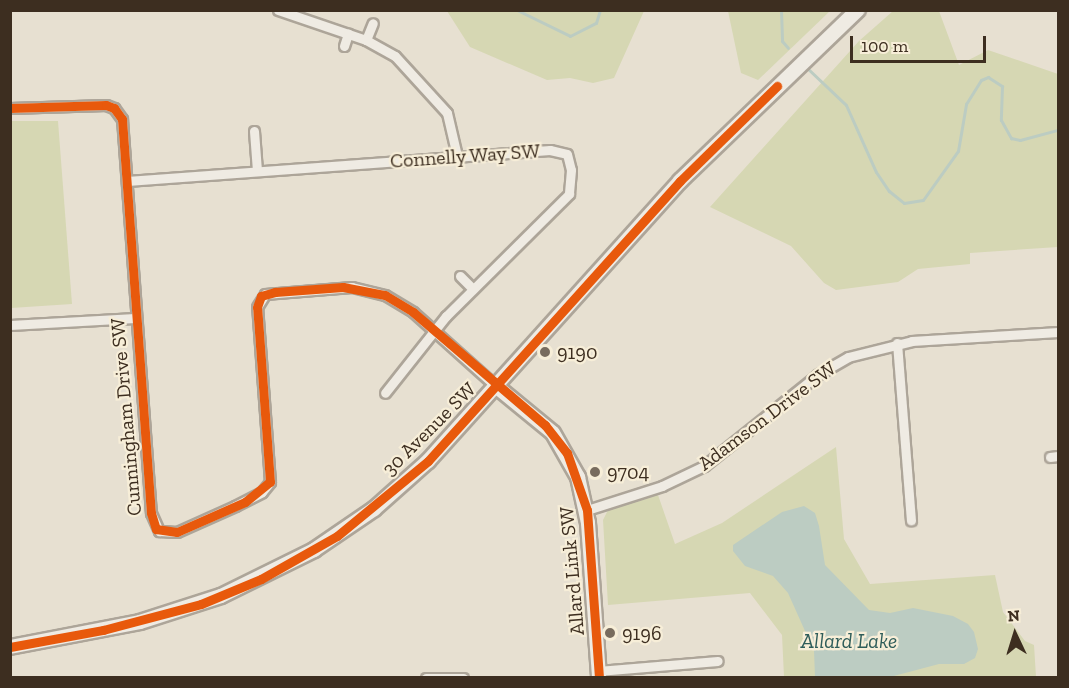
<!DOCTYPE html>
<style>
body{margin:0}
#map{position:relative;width:1069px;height:688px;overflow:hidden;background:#e7e0d1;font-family:"Zilla Slab",serif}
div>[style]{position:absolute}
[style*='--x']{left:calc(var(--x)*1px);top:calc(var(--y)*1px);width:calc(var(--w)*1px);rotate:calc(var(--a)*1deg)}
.green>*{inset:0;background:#d6d7b3}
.water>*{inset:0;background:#bcccc2}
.stream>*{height:3px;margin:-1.5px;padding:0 1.5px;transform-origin:1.5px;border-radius:1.5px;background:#bcccc2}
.roads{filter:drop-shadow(2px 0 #ada599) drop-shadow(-2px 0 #ada599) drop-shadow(0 2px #ada599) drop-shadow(0 -2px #ada599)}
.street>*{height:9px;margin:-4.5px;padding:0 4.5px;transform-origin:4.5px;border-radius:4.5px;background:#efebe3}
.secondary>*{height:14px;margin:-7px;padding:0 7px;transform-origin:7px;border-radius:7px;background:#efebe3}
.cycleway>*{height:9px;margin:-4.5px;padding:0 4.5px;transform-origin:4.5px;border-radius:4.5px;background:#e8590c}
.dots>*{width:16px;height:16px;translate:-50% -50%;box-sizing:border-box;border:3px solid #f7eed8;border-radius:50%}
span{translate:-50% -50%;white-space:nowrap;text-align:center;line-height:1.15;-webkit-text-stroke:4.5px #f7eed8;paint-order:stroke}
.street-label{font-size:20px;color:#3d2e20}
.poi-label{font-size:20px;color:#3d2e20}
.left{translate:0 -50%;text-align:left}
.water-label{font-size:21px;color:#2f5d5a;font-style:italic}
.frame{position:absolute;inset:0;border:12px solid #3d2e20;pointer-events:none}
.north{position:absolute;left:985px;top:604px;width:60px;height:60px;-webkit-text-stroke:4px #f7eed8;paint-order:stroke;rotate:356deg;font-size:16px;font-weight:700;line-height:24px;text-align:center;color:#3d2e20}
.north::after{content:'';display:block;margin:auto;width:21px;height:27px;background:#3d2e20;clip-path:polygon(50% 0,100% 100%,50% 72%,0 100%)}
.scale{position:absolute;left:850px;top:36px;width:136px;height:27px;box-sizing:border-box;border:3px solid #3d2e20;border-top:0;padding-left:8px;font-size:18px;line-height:21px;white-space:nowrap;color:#3d2e20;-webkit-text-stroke:4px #f7eed8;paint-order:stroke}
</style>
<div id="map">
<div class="green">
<div style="clip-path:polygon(447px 11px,644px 11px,614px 78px,593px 83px,570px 78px,547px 80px,470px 47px)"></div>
<div style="clip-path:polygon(728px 11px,728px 10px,830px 11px,758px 80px,741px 73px)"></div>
<div style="clip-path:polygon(893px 11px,939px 11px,959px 65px,988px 50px,1058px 74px,1058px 247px,970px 253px,970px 264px,918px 269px,898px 282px,836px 290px,824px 283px,791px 246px,710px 207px,859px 41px)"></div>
<div style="clip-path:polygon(11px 121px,58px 121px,72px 304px,11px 308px)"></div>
<div style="clip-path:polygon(836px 447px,844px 539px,870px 584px,995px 575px,1003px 612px,1025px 641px,1034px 645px,1036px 677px,784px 677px,782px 635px,750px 593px,608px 605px,603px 520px,608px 510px,658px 495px,675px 544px,722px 523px)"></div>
</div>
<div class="water">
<div style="clip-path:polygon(804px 506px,815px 513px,819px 526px,825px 565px,869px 610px,890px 613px,913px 608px,953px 616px,968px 624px,974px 632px,978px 649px,975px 658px,964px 664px,939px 664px,890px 677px,815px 677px,814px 651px,788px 593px,773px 576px,745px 566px,733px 551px,733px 545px,782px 512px)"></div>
</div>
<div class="stream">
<div style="--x:517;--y:10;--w:59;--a:26.1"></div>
<div style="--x:570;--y:36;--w:29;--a:-27"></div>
<div style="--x:596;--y:23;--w:14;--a:-73"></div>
<div style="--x:781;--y:10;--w:31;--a:88"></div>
<div style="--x:782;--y:41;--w:9;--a:49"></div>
<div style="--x:806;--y:67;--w:55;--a:43.5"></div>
<div style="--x:846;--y:105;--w:73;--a:65.9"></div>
<div style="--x:876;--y:172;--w:23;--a:56"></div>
<div style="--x:889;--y:191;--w:19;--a:39"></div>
<div style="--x:904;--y:203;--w:19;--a:-9"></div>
<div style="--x:923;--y:200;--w:60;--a:-54.5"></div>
<div style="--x:958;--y:151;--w:48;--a:-80.3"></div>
<div style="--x:966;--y:104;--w:28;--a:-58"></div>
<div style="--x:981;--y:80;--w:8;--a:-23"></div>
<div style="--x:988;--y:77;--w:17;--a:33"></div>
<div style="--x:1002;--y:86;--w:34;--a:92"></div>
<div style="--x:1001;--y:120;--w:21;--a:61"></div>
<div style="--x:1011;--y:138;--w:9;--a:13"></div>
<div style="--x:1020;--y:140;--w:39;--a:-15"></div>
</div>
<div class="roads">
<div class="street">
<div style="--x:278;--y:10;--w:93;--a:18.8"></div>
<div style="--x:366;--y:40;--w:33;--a:29"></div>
<div style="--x:395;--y:56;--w:77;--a:47.6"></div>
<div style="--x:447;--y:113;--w:44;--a:76.9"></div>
<div style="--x:366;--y:40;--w:18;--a:-68"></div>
<div style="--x:344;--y:46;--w:13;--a:-72"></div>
<div style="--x:10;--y:108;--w:96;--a:-1.8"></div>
<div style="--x:106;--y:105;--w:9;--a:21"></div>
<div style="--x:114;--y:108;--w:14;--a:54"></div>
<div style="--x:122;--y:119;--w:395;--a:85.8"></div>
<div style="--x:151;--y:513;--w:20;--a:66"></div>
<div style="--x:159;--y:531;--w:18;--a:3"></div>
<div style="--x:177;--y:532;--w:64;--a:-24.1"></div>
<div style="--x:235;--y:506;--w:30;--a:-27"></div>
<div style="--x:262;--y:492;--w:13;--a:-51"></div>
<div style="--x:270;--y:482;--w:175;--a:-94.2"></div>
<div style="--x:257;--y:307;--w:15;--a:-58"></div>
<div style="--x:265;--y:294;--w:87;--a:-4.6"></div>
<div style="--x:352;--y:287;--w:34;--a:14"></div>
<div style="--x:385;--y:295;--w:33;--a:31"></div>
<div style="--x:413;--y:312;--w:113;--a:41.8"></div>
<div style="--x:254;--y:131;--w:40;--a:85.7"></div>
<div style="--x:127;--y:181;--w:424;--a:-4.2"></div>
<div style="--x:550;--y:150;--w:17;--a:13"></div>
<div style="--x:567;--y:154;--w:16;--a:76"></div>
<div style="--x:571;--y:170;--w:24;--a:95"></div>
<div style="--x:569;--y:194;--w:173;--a:135.2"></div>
<div style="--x:446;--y:316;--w:98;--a:128.4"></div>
<div style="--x:460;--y:276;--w:18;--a:45"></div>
<div style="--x:10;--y:325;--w:125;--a:-3.2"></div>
<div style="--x:897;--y:343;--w:178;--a:85.5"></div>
<div style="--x:1050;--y:457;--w:8;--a:-7"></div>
<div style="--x:587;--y:510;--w:79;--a:-17.7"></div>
<div style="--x:662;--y:486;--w:47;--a:-25.5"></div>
<div style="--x:704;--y:466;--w:145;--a:-38.8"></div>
<div style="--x:817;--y:375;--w:36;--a:-30"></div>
<div style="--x:848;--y:357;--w:66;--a:-14"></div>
<div style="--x:912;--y:341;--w:146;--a:-3.5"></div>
<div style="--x:598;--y:671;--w:120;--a:-4.8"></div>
<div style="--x:426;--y:678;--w:37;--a:0"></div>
</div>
<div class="secondary">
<div style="--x:497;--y:387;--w:72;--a:39.4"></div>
<div style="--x:553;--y:433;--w:51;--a:60.4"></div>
<div style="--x:578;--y:477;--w:47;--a:77.7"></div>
<div style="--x:588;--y:523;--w:155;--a:85.9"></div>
<div style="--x:10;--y:647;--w:132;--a:-10.9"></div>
<div style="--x:140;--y:622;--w:85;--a:-17.8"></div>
<div style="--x:221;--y:596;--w:104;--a:-26.3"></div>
<div style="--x:314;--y:550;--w:73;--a:-34.3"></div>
<div style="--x:374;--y:509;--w:72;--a:-41.6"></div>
<div style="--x:428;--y:461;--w:377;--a:-48"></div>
<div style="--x:680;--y:181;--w:247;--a:-43.9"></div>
</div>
</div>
<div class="cycleway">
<div style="--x:10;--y:108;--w:96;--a:-1.8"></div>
<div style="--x:106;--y:105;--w:9;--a:21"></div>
<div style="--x:114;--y:108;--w:14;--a:54"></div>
<div style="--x:122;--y:119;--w:395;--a:85.8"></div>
<div style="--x:151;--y:513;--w:17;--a:73"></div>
<div style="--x:156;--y:529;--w:21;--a:8"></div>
<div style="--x:177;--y:532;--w:74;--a:-23.8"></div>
<div style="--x:245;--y:502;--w:32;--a:-39"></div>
<div style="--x:270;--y:482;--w:175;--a:-94.2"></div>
<div style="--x:257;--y:307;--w:12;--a:-70"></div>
<div style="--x:261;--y:296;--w:15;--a:-16"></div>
<div style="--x:275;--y:292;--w:68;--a:-4.2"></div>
<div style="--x:343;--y:287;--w:43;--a:10.8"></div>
<div style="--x:385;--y:295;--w:33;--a:31"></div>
<div style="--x:413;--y:312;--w:174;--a:40.6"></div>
<div style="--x:545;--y:425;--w:36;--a:52"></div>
<div style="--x:567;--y:453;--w:60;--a:70.7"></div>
<div style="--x:587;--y:510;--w:168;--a:85.9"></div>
<div style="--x:10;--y:647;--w:95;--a:-10.4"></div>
<div style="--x:103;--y:630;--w:101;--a:-14.9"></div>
<div style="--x:201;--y:604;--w:65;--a:-22.6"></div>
<div style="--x:261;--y:579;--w:87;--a:-29.5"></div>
<div style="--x:337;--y:536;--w:118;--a:-39.5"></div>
<div style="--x:428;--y:461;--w:377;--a:-48"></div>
<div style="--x:680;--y:181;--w:136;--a:-44.4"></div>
</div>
<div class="dots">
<div style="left:545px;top:352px;background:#786c5e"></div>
<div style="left:595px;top:472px;background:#786c5e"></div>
<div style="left:610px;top:633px;background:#786c5e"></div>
</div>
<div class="street-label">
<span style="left:465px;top:156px;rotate:-4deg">Connelly Way SW</span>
<span style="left:767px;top:416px;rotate:-37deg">Adamson Drive SW</span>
<span style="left:126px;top:417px;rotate:-95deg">Cunningham Drive SW</span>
<span style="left:429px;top:429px;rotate:-45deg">30 Avenue SW</span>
<span style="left:572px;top:571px;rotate:-95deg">Allard Link SW</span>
</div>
<div class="poi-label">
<span class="left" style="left:557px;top:352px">9190</span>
<span class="left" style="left:607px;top:472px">9704</span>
<span class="left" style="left:622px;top:633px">9196</span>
</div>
<div class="water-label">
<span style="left:849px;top:641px">Allard Lake</span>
</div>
<div class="frame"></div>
<div class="north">N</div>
<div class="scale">100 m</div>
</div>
